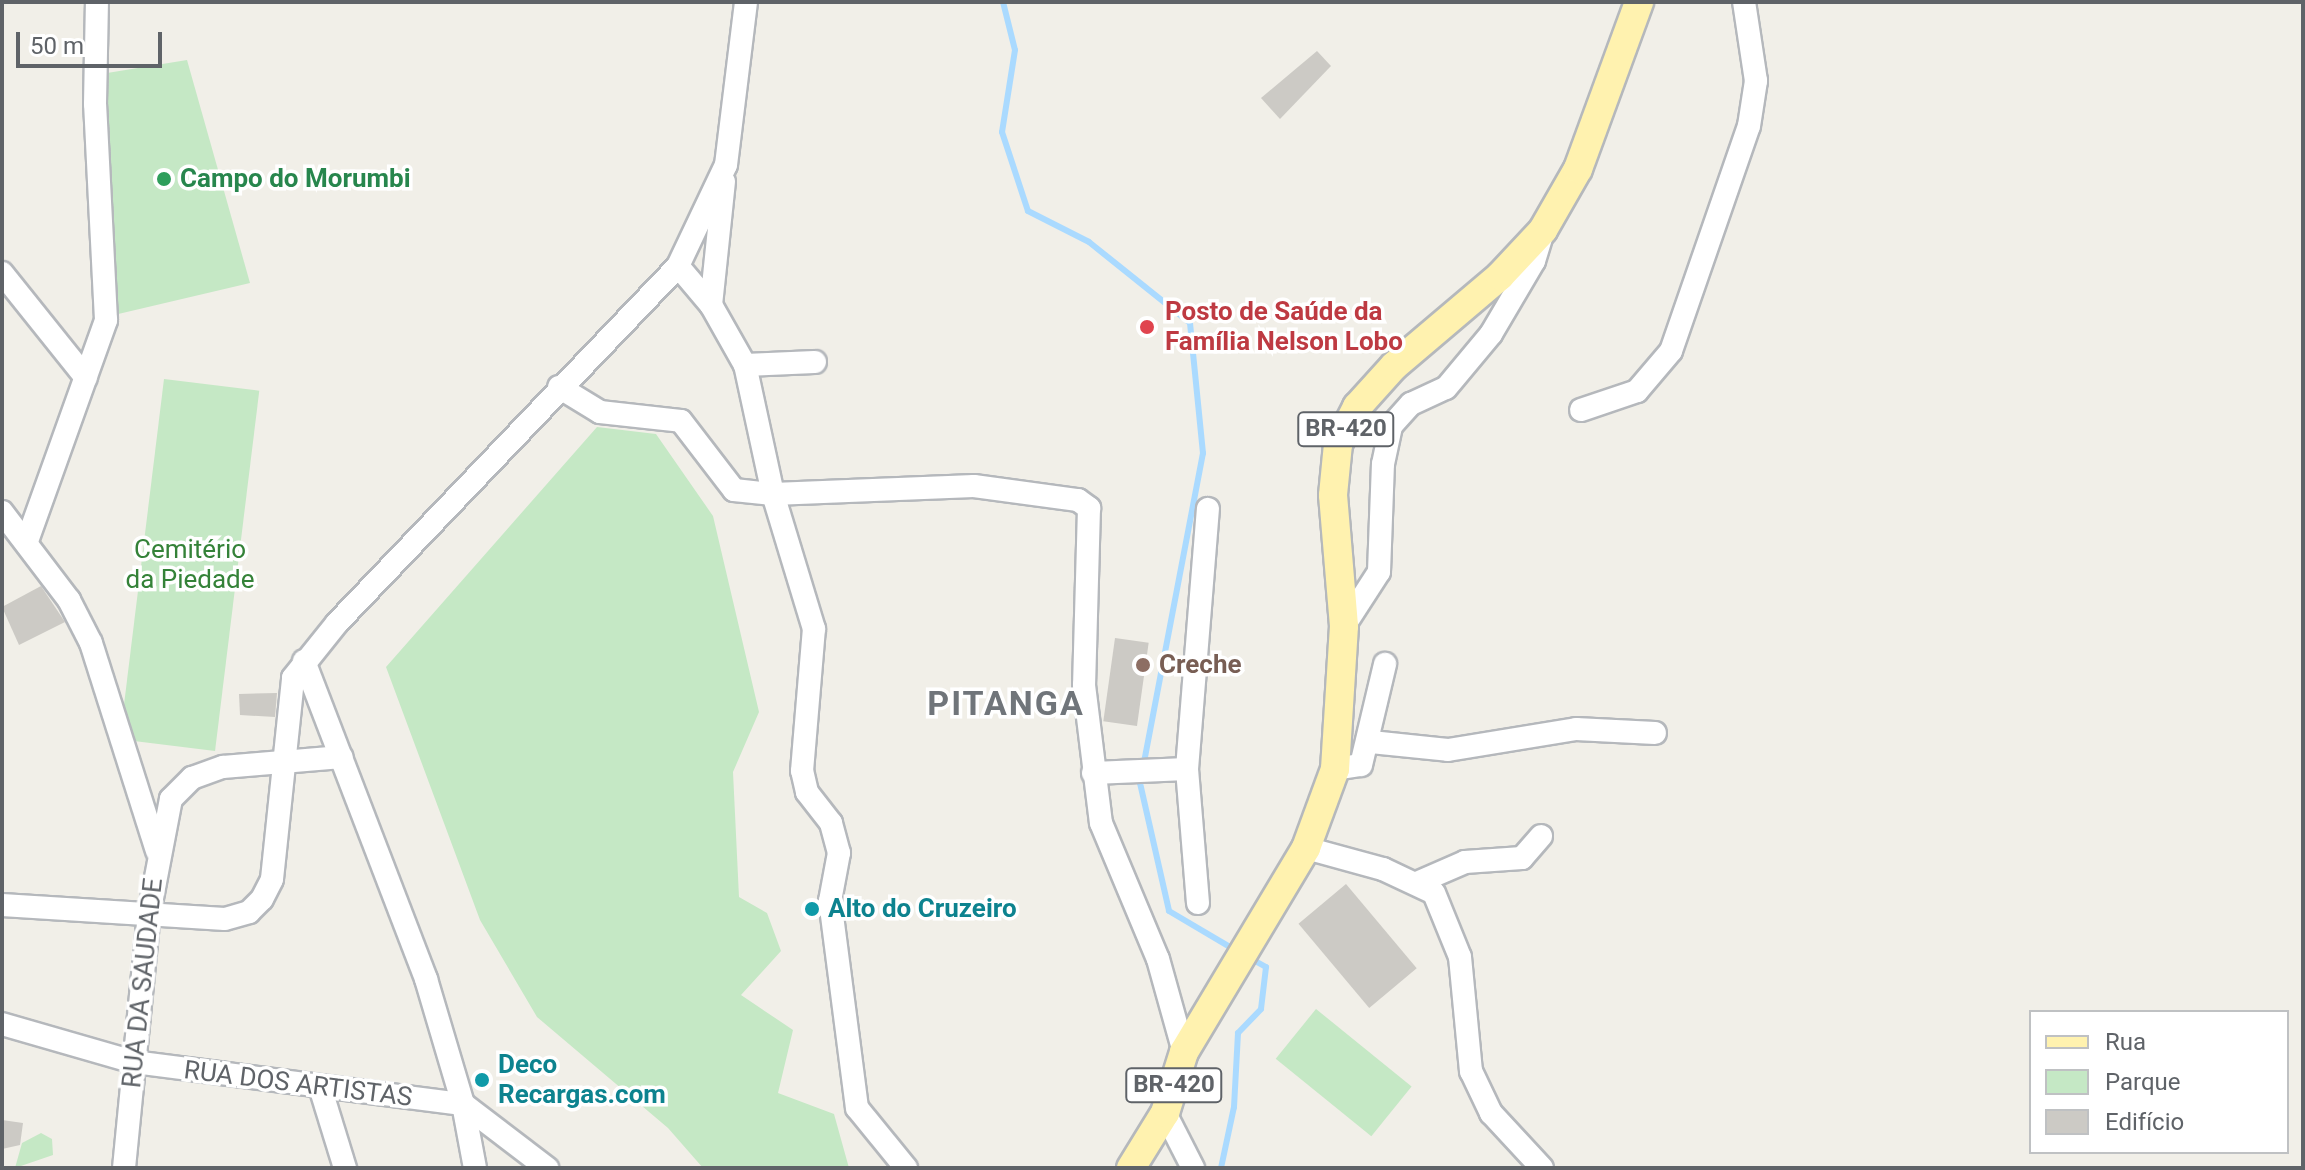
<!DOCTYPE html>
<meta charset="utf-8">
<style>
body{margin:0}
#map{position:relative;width:2305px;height:1170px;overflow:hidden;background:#f1efe8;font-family:Roboto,sans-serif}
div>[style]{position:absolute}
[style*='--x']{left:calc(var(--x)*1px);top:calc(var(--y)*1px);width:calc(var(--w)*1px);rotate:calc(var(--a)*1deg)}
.green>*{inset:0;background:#c5e8c5;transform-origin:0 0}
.stream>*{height:6px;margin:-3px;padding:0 3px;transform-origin:3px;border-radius:3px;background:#aadaff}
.building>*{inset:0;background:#cccac5;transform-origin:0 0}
.roads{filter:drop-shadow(2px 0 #b5b8bc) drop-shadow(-2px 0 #b5b8bc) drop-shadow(0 2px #b5b8bc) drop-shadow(0 -2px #b5b8bc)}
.minor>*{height:22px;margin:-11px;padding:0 11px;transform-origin:11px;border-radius:11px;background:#fff}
.major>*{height:28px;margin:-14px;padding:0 14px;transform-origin:14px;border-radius:14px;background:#fff2af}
.dots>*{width:22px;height:22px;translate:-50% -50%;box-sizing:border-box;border:4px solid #fff;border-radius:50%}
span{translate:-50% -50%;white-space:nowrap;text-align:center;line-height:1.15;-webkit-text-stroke:7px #fff;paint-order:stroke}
.shield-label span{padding:2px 6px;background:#fff;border:2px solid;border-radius:6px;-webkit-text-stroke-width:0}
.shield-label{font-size:24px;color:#5f6368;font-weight:700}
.leisure-label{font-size:26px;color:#27864d;font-weight:700}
.left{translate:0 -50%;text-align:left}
.health-label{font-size:26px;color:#be3a42;font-weight:700}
.park-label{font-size:26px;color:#348238}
.education-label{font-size:26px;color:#785e54;font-weight:700}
.culture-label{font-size:26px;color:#0d838f;font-weight:700}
.street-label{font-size:26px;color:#5f6368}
.district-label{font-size:34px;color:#70757a;font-weight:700;letter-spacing:2px}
.frame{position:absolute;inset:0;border:4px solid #5f6368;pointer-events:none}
.legend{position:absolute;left:2029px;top:1010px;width:260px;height:144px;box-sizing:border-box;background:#fff;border:2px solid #bfc1c3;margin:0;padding:10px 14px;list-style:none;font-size:24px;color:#5f6368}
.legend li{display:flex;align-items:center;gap:16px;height:40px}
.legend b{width:40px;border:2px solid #bfc1c3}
.scale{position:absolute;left:16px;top:32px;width:146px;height:36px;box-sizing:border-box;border:4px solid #5f6368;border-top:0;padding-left:10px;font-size:24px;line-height:28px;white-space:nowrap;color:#5f6368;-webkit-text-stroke:6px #fff;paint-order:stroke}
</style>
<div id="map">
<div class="green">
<div style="clip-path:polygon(187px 60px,250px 283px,114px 315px,101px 74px)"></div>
<div style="left:164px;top:379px;width:96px;height:363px;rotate:7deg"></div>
<div style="clip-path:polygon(597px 427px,656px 434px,713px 516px,759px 712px,733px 772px,739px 897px,767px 913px,781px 951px,741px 995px,793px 1030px,778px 1093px,834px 1114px,849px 1168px,703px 1168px,668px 1128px,537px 1017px,480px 920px,386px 667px)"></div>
<div style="left:1316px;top:1009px;width:123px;height:64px;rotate:39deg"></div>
<div style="clip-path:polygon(41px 1133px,52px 1139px,53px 1155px,15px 1168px,22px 1143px)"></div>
</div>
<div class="stream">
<div style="--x:1003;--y:2;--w:49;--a:76"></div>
<div style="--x:1015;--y:50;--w:83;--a:99"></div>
<div style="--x:1002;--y:132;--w:83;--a:71.8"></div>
<div style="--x:1028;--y:211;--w:68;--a:26.9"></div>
<div style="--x:1089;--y:242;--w:129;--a:38.7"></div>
<div style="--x:1190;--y:323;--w:131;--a:84.3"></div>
<div style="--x:1203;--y:453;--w:336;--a:100.8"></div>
<div style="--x:1140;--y:783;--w:131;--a:77.2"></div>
<div style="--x:1169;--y:911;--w:77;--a:30.6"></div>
<div style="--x:1221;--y:1168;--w:62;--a:-78"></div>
<div style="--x:1234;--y:1107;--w:74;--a:-86.9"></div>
<div style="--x:1238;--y:1033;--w:33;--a:-46"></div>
<div style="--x:1261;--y:1009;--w:42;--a:-83.2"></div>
<div style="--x:1266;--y:967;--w:21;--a:-151"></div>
</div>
<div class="building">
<div style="clip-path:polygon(1317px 51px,1331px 66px,1280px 119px,1261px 98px)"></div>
<div style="clip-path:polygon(41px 586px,65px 622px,19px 645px,2px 607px)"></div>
<div style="left:1115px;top:638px;width:34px;height:84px;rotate:8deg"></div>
<div style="clip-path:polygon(277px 693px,275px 717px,240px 715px,239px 694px)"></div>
<div style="left:1346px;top:884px;width:110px;height:62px;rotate:50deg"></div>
<div style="clip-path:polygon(2px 1120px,23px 1123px,20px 1145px,2px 1149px)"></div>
</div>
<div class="roads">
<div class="minor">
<div style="--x:678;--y:266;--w:51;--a:49.8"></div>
<div style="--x:711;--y:305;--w:124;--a:-84"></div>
<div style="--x:2;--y:273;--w:134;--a:51.3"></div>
<div style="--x:745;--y:365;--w:70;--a:-2.5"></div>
<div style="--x:559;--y:387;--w:48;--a:31.4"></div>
<div style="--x:600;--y:412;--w:81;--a:6.3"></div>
<div style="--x:681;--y:421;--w:87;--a:52.5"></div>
<div style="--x:734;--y:490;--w:39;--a:6"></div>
<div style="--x:773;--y:494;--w:132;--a:-102.2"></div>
<div style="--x:745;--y:365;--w:69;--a:-119.5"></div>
<div style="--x:1581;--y:410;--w:59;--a:-18.7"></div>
<div style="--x:1637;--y:391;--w:52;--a:-49.6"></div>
<div style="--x:1671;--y:351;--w:238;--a:-70.9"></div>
<div style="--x:1749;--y:126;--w:46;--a:-81.2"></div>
<div style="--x:1756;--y:81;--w:80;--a:-98.6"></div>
<div style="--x:2;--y:512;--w:111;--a:52.7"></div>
<div style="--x:69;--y:600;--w:48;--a:62.9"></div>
<div style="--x:91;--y:643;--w:218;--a:72.4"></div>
<div style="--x:27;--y:541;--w:235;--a:-70.3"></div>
<div style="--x:106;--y:320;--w:216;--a:-92.9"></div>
<div style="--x:95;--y:104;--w:102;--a:-88.9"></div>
<div style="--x:1344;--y:626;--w:64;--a:-57.1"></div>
<div style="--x:1379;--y:572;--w:108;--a:-87.9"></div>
<div style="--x:1383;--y:464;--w:39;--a:-78"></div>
<div style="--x:1391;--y:426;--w:30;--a:-48"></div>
<div style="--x:1411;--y:404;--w:38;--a:-25"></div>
<div style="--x:1446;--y:388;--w:70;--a:-50.2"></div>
<div style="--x:1491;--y:334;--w:85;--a:-59.5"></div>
<div style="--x:1534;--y:261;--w:31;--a:-73"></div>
<div style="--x:304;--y:661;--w:341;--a:69"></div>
<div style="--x:426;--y:979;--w:130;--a:73.5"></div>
<div style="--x:463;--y:1104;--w:65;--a:79.4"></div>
<div style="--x:1371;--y:742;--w:77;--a:5.9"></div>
<div style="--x:1448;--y:750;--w:130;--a:-9.3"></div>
<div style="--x:1576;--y:729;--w:79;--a:2.9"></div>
<div style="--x:1335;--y:769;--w:26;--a:-9"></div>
<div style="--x:1361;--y:765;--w:104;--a:-76.6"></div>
<div style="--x:1093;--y:773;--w:94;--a:-2.4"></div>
<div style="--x:1306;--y:848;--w:80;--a:15.3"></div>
<div style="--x:1383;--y:869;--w:56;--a:25.2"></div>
<div style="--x:1434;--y:893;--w:69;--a:67.9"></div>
<div style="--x:1460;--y:957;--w:115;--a:84.5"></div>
<div style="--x:1471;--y:1071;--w:47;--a:64.5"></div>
<div style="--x:1491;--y:1113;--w:75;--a:47.2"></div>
<div style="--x:1419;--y:882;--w:50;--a:-23.5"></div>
<div style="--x:1465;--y:862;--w:57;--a:-4"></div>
<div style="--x:1522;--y:858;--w:29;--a:-49"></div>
<div style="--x:1198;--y:903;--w:134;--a:-94.7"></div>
<div style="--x:1187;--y:769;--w:261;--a:-85.4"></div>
<div style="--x:2;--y:905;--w:223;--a:3.6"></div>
<div style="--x:225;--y:919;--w:25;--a:-16"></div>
<div style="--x:249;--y:912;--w:18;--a:-45"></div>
<div style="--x:262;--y:899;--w:22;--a:-63"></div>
<div style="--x:272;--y:879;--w:202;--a:-84"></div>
<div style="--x:293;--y:678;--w:70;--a:-51.3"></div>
<div style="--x:337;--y:623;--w:494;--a:-46.3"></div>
<div style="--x:678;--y:266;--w:112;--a:-64.6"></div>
<div style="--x:726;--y:165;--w:164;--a:-83"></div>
<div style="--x:2;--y:1024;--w:137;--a:16.1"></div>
<div style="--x:134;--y:1062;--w:332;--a:7.3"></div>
<div style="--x:321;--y:1090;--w:82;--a:72.9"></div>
<div style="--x:463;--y:1104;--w:106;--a:37.3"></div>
<div style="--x:1165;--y:1113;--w:62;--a:63"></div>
<div style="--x:124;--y:1168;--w:255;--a:-84.4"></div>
<div style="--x:149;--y:914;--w:117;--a:-79.2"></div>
<div style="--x:171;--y:799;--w:30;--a:-45"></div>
<div style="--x:192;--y:778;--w:33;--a:-20"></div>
<div style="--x:223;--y:767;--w:119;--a:-4.8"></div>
<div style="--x:906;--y:1168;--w:77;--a:-129.2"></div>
<div style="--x:857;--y:1108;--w:209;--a:-97.4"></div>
<div style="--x:830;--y:901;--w:49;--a:-79.4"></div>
<div style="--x:839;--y:853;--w:31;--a:-105"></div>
<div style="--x:831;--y:823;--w:39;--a:-128"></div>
<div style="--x:807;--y:792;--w:22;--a:-103"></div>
<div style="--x:802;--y:771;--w:143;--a:-85.2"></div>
<div style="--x:814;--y:629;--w:141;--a:-106.9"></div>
<div style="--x:773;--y:494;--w:201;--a:-2.3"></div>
<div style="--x:974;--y:486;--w:105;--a:7.7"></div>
<div style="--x:1078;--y:500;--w:14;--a:36"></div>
<div style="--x:1089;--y:508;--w:177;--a:91.6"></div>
<div style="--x:1084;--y:685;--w:139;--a:83"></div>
<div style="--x:1101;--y:823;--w:147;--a:67.3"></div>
<div style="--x:1158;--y:959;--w:97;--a:74.4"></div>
</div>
<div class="major">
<div style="--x:1131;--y:1168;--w:65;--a:-58.3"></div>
<div style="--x:1165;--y:1113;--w:64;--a:-72.7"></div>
<div style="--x:1184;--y:1052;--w:238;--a:-59.1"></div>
<div style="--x:1306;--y:848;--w:84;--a:-69.8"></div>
<div style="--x:1335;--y:769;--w:143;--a:-86.4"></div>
<div style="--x:1344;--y:626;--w:131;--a:-94.8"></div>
<div style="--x:1333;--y:495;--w:51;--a:-84.4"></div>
<div style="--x:1338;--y:444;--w:42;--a:-62.8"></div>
<div style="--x:1357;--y:407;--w:55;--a:-47.9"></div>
<div style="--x:1394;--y:366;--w:139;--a:-40.3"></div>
<div style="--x:1500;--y:276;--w:63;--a:-46.9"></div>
<div style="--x:1543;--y:230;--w:70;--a:-60.2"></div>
<div style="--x:1578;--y:169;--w:178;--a:-69.9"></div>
</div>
</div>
<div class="dots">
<div style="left:164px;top:179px;background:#2e9e5b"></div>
<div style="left:1147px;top:327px;background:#e0444e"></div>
<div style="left:1143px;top:665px;background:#8d6e63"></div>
<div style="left:812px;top:909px;background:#0f9aa8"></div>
<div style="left:482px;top:1080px;background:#0f9aa8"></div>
</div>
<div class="shield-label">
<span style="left:1346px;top:429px">BR-420</span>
<span style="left:1174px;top:1085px">BR-420</span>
</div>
<div class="leisure-label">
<span class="left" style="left:180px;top:179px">Campo do Morumbi</span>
</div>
<div class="health-label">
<span class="left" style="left:1165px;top:327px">Posto de Saúde da<br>Família Nelson Lobo</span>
</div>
<div class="park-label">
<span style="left:190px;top:565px">Cemitério<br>da Piedade</span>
</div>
<div class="education-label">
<span class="left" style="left:1159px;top:665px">Creche</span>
</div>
<div class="culture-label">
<span class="left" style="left:828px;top:909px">Alto do Cruzeiro</span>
<span class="left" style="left:498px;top:1080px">Deco<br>Recargas.com</span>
</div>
<div class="street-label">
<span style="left:143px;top:983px;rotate:-84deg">RUA DA SAUDADE</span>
<span style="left:298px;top:1084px;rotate:7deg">RUA DOS ARTISTAS</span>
</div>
<div class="district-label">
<span style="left:1006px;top:704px">PITANGA</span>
</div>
<div class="frame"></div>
<ul class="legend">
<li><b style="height:10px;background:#fff2af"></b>Rua</li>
<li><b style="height:22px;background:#c5e8c5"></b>Parque</li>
<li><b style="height:22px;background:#cccac5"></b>Edifício</li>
</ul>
<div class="scale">50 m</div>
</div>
